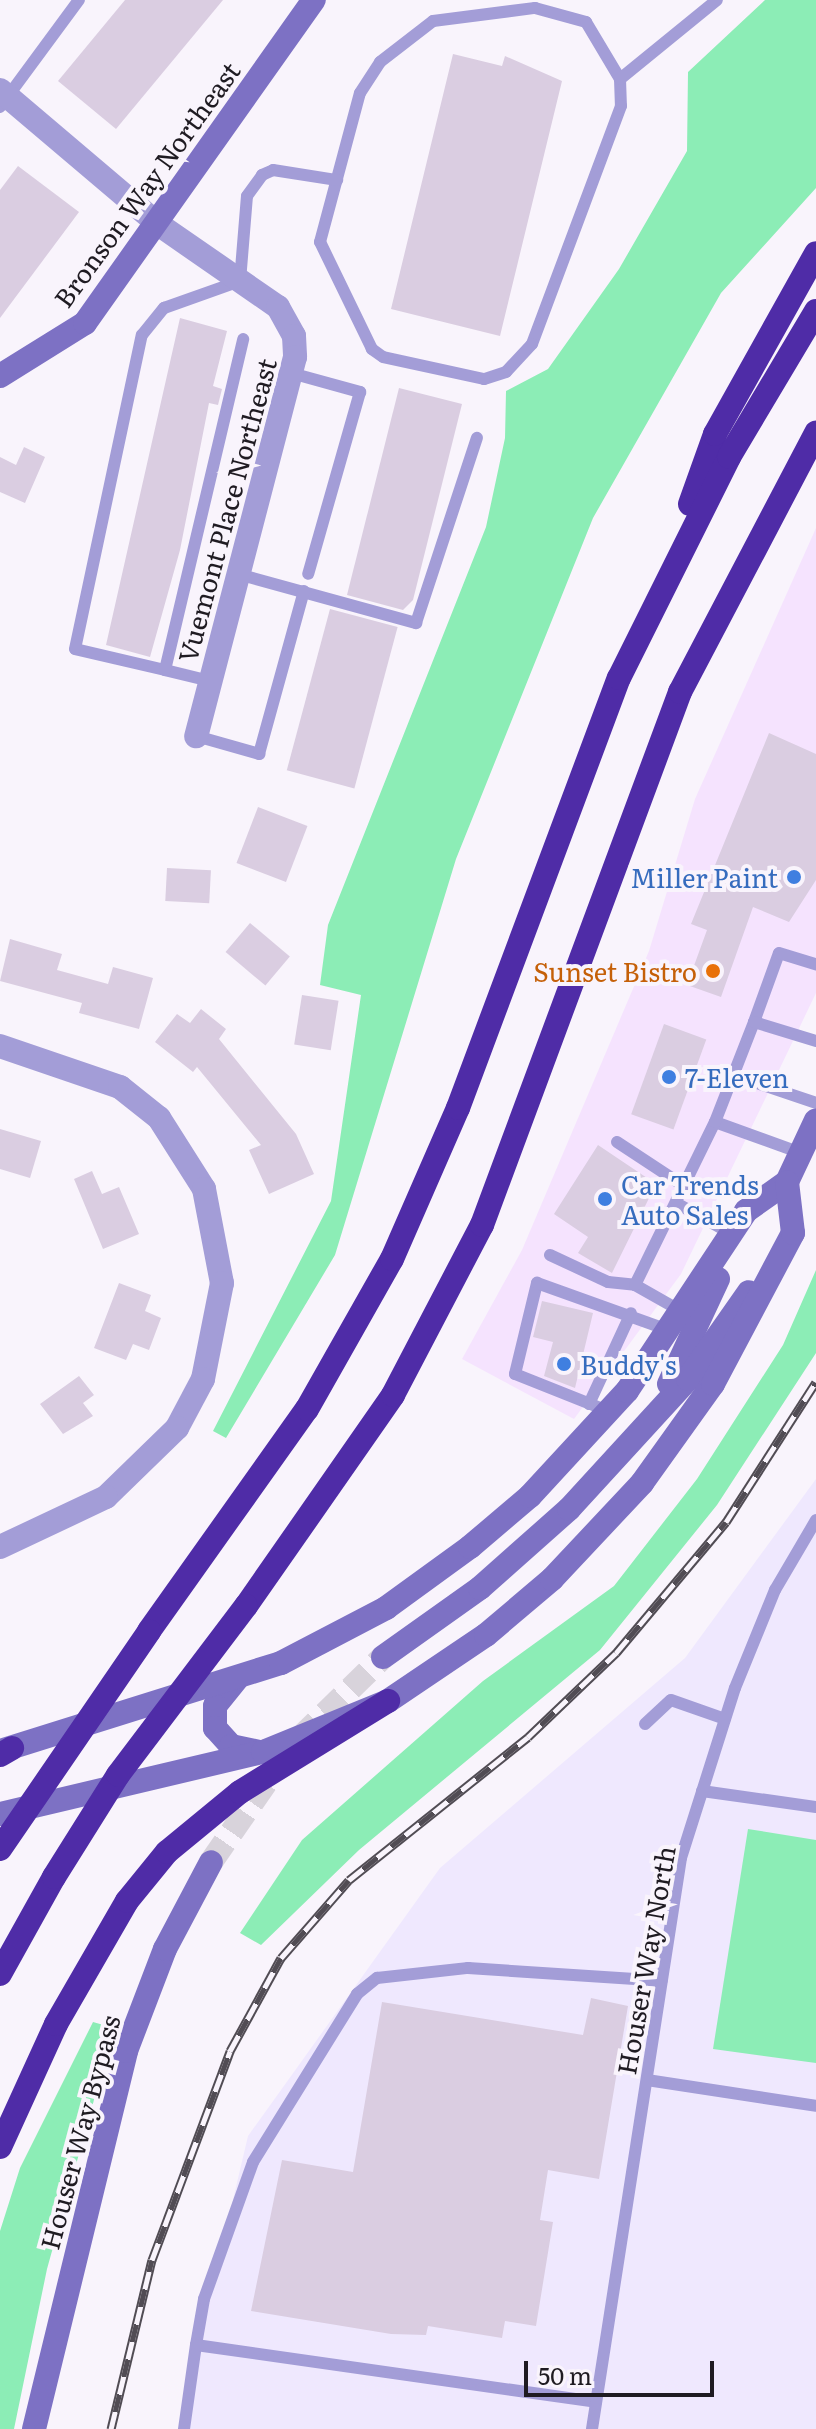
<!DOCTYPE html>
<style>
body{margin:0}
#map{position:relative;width:816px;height:2429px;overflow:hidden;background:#f9f4fc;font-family:Literata,serif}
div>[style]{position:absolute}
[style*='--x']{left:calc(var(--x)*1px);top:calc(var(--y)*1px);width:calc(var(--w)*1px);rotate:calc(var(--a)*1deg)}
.built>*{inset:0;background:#f5e3fe}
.industrial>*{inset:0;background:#efe8fe}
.green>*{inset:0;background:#8cedb6}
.building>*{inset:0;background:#dacde1;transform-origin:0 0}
.secondary-tunnel>*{height:24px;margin-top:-12px;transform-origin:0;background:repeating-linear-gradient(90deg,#d8d3db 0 24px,transparent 0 36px)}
.lane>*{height:12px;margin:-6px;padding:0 6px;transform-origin:6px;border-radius:6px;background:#a39dd7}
.street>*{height:24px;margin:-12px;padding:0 12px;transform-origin:12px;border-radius:12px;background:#a39dd7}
.secondary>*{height:24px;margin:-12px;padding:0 12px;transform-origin:12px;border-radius:12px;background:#7d71c4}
.highway>*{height:24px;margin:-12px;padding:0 12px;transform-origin:12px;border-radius:12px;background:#4f2ca7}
.rail>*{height:9px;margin-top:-4.5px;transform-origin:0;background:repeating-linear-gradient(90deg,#f9f4fc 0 18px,#514c54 0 36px);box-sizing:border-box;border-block:2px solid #514c54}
.highway-bridge>*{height:24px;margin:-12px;padding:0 12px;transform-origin:12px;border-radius:12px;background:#4f2ca7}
.dots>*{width:22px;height:22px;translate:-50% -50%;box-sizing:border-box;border:4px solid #f9f4fc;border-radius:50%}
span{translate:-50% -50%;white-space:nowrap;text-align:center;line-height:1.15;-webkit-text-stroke:8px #f9f4fc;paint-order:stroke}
.street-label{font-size:26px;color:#1f1b22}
.shop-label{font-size:26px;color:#366cbe}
.right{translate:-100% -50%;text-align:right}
.left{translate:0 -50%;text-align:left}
.food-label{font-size:26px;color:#c56008}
.scale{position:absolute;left:524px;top:2361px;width:190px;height:36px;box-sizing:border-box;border:4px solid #1f1b22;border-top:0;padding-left:10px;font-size:24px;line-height:28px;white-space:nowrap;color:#1f1b22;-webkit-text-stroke:6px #f9f4fc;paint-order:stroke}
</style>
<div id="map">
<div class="built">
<div style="clip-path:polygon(816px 528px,816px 993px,681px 1274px,574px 1419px,462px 1359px,522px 1250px,649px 951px,695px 799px)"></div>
</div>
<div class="industrial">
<div style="clip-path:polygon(816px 1479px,816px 2429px,179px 2429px,248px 2136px,440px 1868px,685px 1658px)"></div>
</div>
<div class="green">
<div style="clip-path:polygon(765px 0,816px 0,816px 188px,721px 293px,593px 518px,456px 859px,335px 1255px,226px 1438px,213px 1431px,331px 1201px,361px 995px,320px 985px,328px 925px,486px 527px,505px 438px,506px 391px,548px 369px,619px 269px,687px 151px,688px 72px)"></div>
<div style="clip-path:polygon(816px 1270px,816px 1353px,717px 1505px,600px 1650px,359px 1850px,261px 1945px,240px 1933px,302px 1840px,483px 1681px,614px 1586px,697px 1479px,783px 1345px)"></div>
<div style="clip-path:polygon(748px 1829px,816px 1840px,816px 2063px,713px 2049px)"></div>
<div style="clip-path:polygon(93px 2022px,114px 2028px,47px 2269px,14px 2429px,0 2429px,0 2231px,20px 2168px)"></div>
</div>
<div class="building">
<div style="clip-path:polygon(125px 0,223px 0,116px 129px,58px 81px)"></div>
<div style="clip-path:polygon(453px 54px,502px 66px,505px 56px,562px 81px,500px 336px,391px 309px)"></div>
<div style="clip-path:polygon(18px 166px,79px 212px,0 318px,0 190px)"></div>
<div style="clip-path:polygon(180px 318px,227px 331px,213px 386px,222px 389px,218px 405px,209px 403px,180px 550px,150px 657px,106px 645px)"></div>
<div style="clip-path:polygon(399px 388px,462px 404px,413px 600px,403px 610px,347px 595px)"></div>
<div style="clip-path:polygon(24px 447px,45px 457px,25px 503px,0 492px,0 457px,16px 465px)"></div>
<div style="left:330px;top:609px;width:70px;height:167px;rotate:15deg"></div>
<div style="clip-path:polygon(769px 733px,816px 754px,816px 880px,789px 922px,753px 907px,721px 997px,687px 985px,707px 930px,691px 924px)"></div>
<div style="left:258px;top:807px;width:53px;height:60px;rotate:21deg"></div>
<div style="left:167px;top:868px;width:44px;height:33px;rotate:3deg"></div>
<div style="left:250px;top:923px;width:52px;height:38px;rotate:40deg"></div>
<div style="clip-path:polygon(10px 939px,62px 954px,57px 970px,108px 984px,113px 967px,153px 978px,139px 1029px,79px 1013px,82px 1003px,0 981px)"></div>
<div style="left:302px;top:995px;width:37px;height:50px;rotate:9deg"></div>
<div style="clip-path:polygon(201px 1009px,226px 1029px,219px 1039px,296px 1134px,314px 1174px,269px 1194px,249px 1150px,261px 1145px,197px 1067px,193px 1072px,155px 1042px,177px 1014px,190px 1023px)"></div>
<div style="left:664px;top:1024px;width:45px;height:96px;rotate:20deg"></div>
<div style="clip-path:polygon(0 1129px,41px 1141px,30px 1178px,0 1169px)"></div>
<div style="clip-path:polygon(598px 1145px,656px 1184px,612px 1273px,578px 1253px,588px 1237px,554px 1214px)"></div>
<div style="clip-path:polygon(92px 1171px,102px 1194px,119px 1187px,139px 1234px,103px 1249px,74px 1179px)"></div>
<div style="clip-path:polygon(119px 1283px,151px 1295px,145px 1311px,161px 1318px,149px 1350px,133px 1344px,126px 1360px,94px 1348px)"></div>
<div style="clip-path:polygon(542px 1301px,593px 1313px,575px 1388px,544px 1376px,553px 1342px,533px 1337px)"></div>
<div style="clip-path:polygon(79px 1376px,94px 1395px,83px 1403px,93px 1416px,63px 1434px,40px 1404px)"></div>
<div style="clip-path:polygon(591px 1998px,628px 2006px,599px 2179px,548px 2170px,540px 2220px,553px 2222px,536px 2326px,505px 2321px,502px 2338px,428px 2326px,426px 2335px,391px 2334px,251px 2311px,282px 2160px,353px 2172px,382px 2002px,583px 2035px)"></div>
</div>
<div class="secondary-tunnel">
<div style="--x:299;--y:1739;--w:117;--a:-44.3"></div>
<div style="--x:211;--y:1862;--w:111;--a:-55.3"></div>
</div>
<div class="lane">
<div style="--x:535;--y:8;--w:53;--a:15.4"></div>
<div style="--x:586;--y:22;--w:66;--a:59.2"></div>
<div style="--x:620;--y:79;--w:27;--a:88"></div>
<div style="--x:621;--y:106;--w:254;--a:110.5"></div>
<div style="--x:532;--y:344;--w:38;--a:133"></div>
<div style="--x:506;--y:372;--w:23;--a:162"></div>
<div style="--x:484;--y:379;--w:103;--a:-167.7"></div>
<div style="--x:383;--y:357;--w:14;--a:-144"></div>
<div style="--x:372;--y:349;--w:119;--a:-115.9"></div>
<div style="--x:320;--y:242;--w:154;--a:-75"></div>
<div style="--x:360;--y:93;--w:37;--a:-57"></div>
<div style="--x:380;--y:62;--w:67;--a:-37.7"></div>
<div style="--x:433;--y:21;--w:103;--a:-7.3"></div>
<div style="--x:620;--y:79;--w:125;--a:-39.2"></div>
<div style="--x:0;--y:107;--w:133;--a:-53.6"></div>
<div style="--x:291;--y:373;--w:72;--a:15.4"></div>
<div style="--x:360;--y:392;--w:189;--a:105.9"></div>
<div style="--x:238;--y:574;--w:185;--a:15.4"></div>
<div style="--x:416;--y:623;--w:195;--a:-71.8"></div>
<div style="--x:165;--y:670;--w:92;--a:-166.9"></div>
<div style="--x:75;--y:649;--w:321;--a:-78"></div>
<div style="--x:142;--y:335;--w:35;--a:-51"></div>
<div style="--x:164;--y:308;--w:81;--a:-19.6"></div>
<div style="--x:240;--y:281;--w:85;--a:-85.3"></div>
<div style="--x:247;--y:196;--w:26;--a:-54"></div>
<div style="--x:262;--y:175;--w:12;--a:-24"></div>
<div style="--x:273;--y:170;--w:65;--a:8.9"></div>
<div style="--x:210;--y:681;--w:46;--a:-166.3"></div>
<div style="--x:165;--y:670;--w:340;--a:-76.7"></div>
<div style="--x:196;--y:736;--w:66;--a:15.9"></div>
<div style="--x:259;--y:754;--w:169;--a:-74.6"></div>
<div style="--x:754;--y:1022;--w:73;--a:-70.1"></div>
<div style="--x:779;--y:953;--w:39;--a:17"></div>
<div style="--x:733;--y:1075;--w:88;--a:18.6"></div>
<div style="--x:715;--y:1122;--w:91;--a:19.8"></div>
<div style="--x:617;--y:1142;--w:80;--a:33.3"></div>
<div style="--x:676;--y:1203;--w:64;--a:29"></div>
<div style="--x:550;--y:1255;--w:64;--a:25"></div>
<div style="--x:608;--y:1282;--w:27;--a:6"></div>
<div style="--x:635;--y:1285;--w:53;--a:29.5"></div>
<div style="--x:635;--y:1285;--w:182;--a:-63.9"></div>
<div style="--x:715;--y:1122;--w:107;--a:-68.7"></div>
<div style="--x:754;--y:1022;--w:65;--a:17"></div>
<div style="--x:589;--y:1404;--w:100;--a:-65.2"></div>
<div style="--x:608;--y:1411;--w:100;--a:-158.3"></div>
<div style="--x:515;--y:1374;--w:94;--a:-76.4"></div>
<div style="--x:537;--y:1283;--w:139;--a:19.7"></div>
<div style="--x:645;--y:1724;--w:35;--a:-43"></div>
<div style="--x:671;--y:1700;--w:57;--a:19.4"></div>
<div style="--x:702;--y:1791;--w:115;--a:8"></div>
<div style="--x:647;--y:2080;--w:171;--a:8.7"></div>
<div style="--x:196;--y:2345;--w:47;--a:-80.1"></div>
<div style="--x:204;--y:2299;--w:145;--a:-70.3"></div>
<div style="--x:253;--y:2162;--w:198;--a:-58.2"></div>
<div style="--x:357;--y:1994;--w:26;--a:-39"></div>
<div style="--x:377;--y:1978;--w:92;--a:-6.3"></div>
<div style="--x:468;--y:1968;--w:194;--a:3.8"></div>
<div style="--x:184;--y:2429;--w:85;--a:-81.9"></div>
<div style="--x:196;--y:2345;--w:404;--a:8.1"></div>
<div style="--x:592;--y:2429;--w:578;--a:-81.14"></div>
<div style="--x:681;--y:1858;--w:178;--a:-72.4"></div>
<div style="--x:735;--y:1688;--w:106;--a:-67.8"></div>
<div style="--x:775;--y:1590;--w:81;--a:-59.6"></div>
</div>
<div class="street">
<div style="--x:0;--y:90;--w:207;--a:40.3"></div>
<div style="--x:158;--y:224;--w:146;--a:34.7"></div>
<div style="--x:278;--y:307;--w:33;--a:61"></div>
<div style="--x:294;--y:336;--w:21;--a:87"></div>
<div style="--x:295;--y:357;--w:392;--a:104.6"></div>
<div style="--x:0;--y:1046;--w:127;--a:18.9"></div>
<div style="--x:120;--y:1087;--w:50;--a:38.5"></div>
<div style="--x:159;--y:1118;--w:84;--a:57.6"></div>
<div style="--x:204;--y:1189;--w:96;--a:79.2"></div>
<div style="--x:222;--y:1283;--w:98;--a:101.2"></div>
<div style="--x:203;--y:1379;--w:55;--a:118"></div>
<div style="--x:177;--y:1428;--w:99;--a:135.8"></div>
<div style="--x:106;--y:1497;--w:117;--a:154.7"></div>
</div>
<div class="secondary">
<div style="--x:0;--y:376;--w:100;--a:-31.9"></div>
<div style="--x:85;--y:323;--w:396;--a:-54.7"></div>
<div style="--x:669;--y:1384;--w:116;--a:-65"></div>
<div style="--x:383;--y:1657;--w:119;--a:-35.4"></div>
<div style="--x:480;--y:1588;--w:119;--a:-41.6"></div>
<div style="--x:569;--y:1509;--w:176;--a:-47.5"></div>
<div style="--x:688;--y:1379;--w:106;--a:-55"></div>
<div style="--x:236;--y:1680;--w:33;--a:129"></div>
<div style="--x:215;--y:1706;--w:22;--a:90"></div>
<div style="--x:215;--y:1728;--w:24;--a:48"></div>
<div style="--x:231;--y:1746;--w:29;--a:12"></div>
<div style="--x:0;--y:1751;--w:294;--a:-17.4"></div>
<div style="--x:281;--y:1663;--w:119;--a:-27.6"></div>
<div style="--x:386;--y:1608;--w:104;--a:-36"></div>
<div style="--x:470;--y:1547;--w:79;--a:-40.4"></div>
<div style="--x:530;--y:1496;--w:143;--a:-47.3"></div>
<div style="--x:627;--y:1391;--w:216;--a:-56.5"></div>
<div style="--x:746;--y:1211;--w:50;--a:-35.3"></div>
<div style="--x:787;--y:1182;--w:68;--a:-64.9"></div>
<div style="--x:0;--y:1814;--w:270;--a:-13.3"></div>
<div style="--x:263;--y:1752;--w:135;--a:-22.2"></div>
<div style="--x:388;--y:1701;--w:118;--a:-34"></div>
<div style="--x:486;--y:1635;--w:87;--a:-40.3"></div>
<div style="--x:552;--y:1579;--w:132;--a:-46.8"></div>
<div style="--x:642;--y:1483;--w:122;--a:-54.4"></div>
<div style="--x:713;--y:1384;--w:171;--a:-62.1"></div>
<div style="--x:793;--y:1233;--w:51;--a:-96.7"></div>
<div style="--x:34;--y:2429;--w:389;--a:-76.3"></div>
<div style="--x:126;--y:2051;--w:109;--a:-69.1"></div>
<div style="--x:165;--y:1949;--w:98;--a:-62.1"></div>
</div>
<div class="highway">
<div style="--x:690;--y:504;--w:74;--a:-70.3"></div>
<div style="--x:715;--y:434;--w:207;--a:-60.8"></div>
<div style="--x:246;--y:1606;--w:257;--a:-55.1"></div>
<div style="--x:393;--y:1395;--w:192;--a:-62.4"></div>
<div style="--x:482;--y:1225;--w:569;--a:-69.62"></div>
<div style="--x:680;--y:692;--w:293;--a:-62.3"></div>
<div style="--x:149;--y:1631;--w:272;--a:-54.6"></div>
<div style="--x:307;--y:1409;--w:172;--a:-60.5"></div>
<div style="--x:392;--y:1259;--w:165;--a:-66.4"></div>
<div style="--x:458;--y:1108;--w:459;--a:-69.5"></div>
<div style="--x:619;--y:678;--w:247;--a:-63.5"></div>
<div style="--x:729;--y:457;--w:170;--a:-59.2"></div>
<div style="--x:0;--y:1755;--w:14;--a:-30"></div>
<div style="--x:0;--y:1974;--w:111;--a:-60.9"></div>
<div style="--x:0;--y:2147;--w:135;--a:-65.5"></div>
<div style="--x:56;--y:2024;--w:142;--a:-60"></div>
<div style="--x:127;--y:1901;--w:63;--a:-50.8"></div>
<div style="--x:167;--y:1852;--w:94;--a:-39.4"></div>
<div style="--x:240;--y:1792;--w:174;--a:-31.6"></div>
</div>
<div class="rail">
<div style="--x:111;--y:2429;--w:174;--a:-76.4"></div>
<div style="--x:152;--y:2260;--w:223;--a:-69.5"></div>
<div style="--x:230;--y:2051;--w:106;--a:-61.3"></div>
<div style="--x:281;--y:1958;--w:103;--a:-48.9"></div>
<div style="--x:349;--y:1880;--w:229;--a:-38.6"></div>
<div style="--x:528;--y:1737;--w:122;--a:-43.7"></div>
<div style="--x:616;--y:1653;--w:171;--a:-50"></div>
<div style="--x:726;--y:1522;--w:166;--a:-57.3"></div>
</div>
<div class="highway-bridge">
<div style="--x:0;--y:1849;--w:264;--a:-55.6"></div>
<div style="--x:54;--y:1877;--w:120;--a:-57.9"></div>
<div style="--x:118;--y:1775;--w:212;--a:-52.9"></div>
</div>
<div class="dots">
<div style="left:794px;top:877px;background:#3f7fe0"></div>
<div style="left:713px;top:971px;background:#e8710a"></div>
<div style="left:669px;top:1077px;background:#3f7fe0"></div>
<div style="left:605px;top:1199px;background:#3f7fe0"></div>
<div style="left:564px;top:1364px;background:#3f7fe0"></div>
</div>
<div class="street-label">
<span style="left:146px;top:184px;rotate:-54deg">Bronson Way Northeast</span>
<span style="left:226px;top:510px;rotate:-75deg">Vuemont Place Northeast</span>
<span style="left:645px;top:1960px;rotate:-80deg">Houser Way North</span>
<span style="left:79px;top:2132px;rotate:-75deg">Houser Way Bypass</span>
</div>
<div class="shop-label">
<span class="right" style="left:778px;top:877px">Miller Paint</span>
<span class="left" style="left:685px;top:1077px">7-Eleven</span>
<span class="left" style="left:621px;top:1199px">Car Trends<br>Auto Sales</span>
<span class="left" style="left:580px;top:1364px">Buddy's</span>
</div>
<div class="food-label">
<span class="right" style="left:697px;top:971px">Sunset Bistro</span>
</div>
<div class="scale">50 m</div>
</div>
